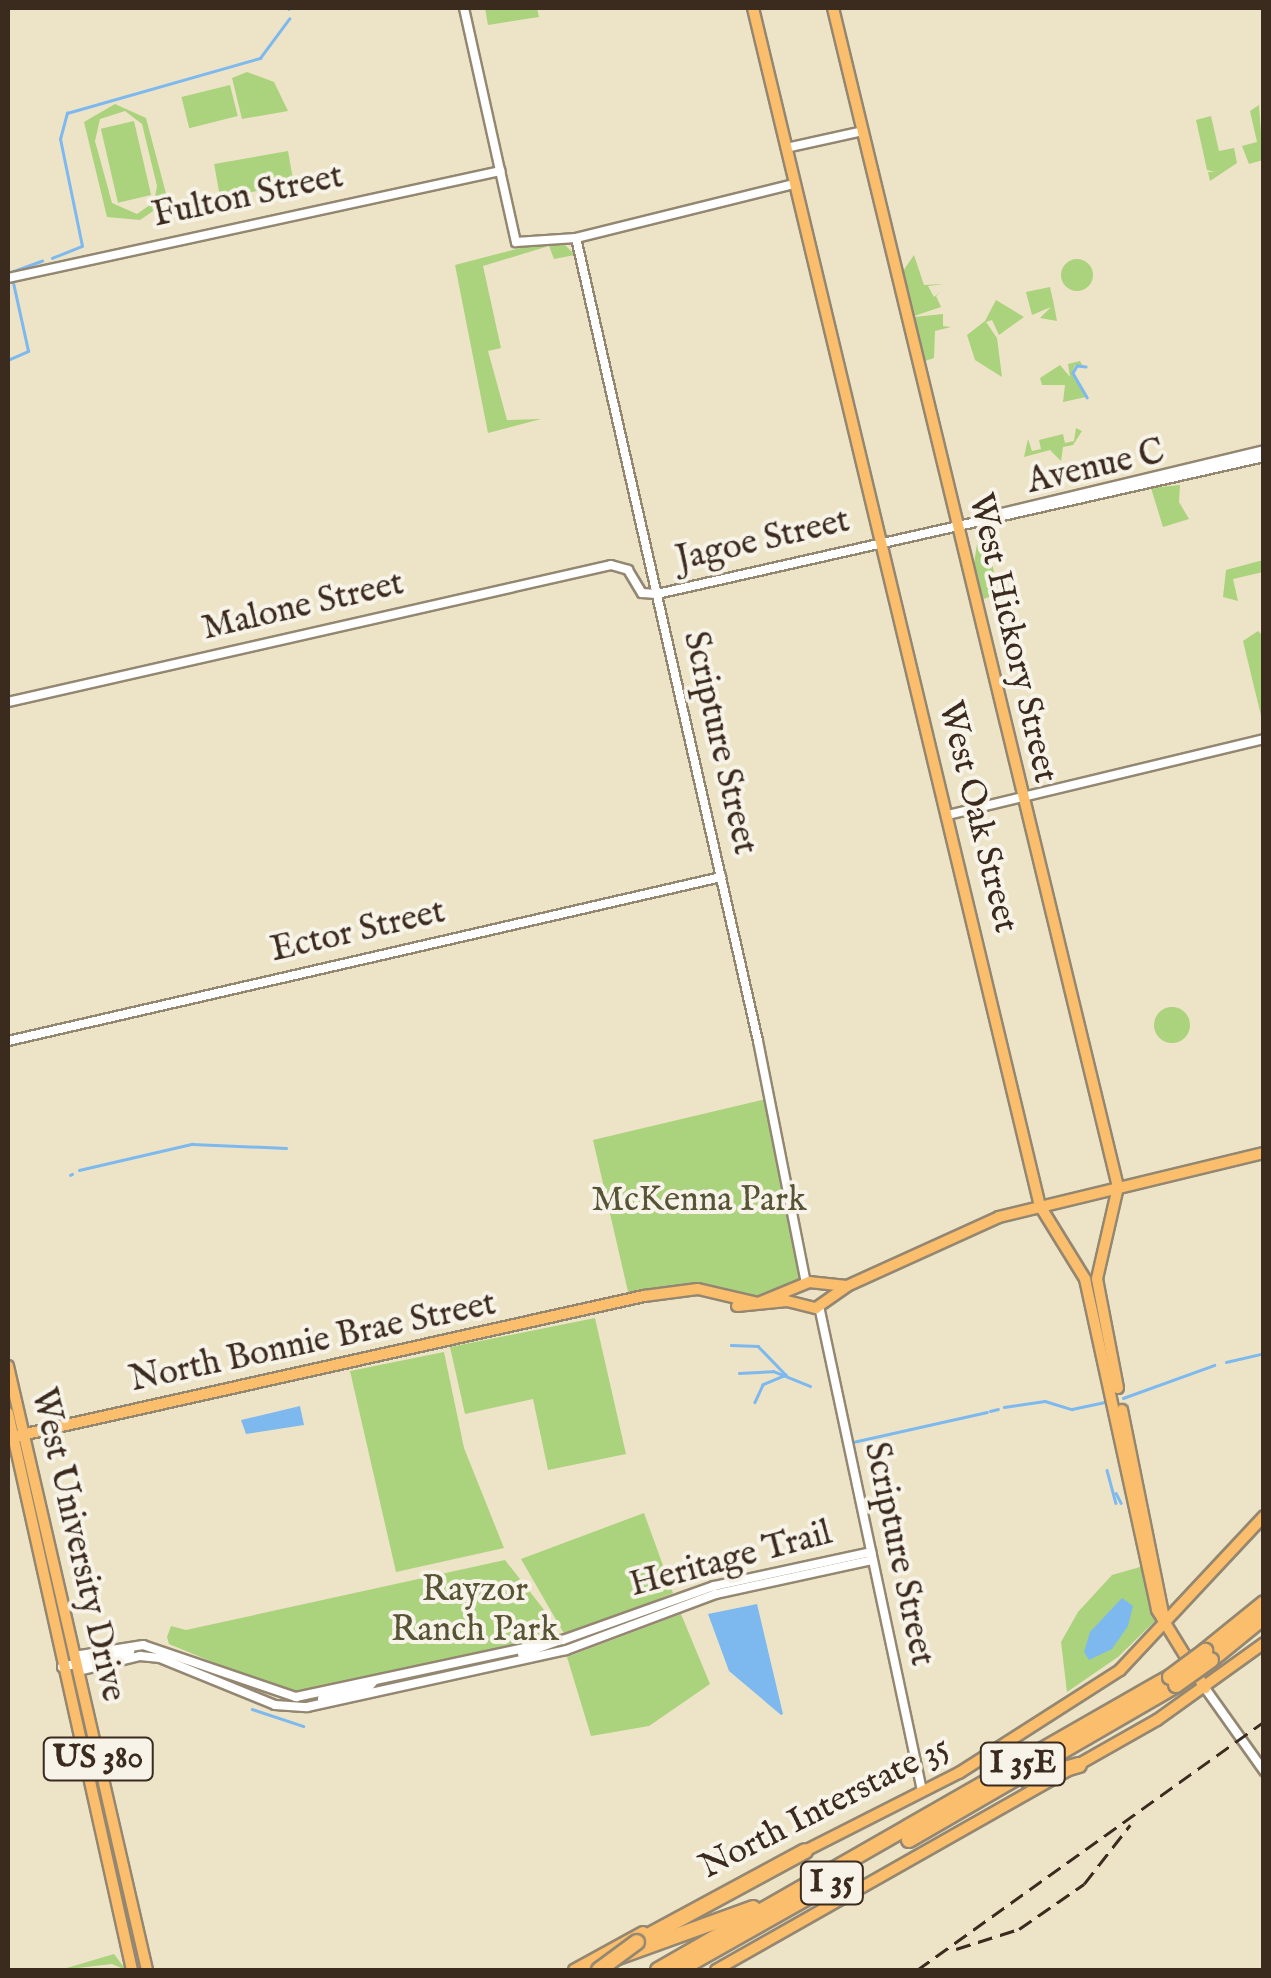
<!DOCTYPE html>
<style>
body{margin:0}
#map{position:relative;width:1271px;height:1978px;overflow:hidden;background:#ede4c7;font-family:"IM FELL English",serif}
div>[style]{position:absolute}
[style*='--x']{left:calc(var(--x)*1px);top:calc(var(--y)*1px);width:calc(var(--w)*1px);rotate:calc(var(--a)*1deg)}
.green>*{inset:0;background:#abd27d;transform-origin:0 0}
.round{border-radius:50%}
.water>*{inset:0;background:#7db9ef}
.stream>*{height:2.5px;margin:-1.25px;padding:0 1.25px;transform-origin:1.25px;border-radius:1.25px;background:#7db9ef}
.roads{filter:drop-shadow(2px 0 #948772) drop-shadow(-2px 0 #948772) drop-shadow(0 2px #948772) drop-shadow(0 -2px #948772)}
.minor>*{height:8px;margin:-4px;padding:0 4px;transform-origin:4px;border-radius:4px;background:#fff}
.major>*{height:10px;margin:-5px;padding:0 5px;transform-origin:5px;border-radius:5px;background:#fabe6d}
.highway>*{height:14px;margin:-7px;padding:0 7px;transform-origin:7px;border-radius:7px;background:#fabe6d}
.rail>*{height:2.5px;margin-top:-1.25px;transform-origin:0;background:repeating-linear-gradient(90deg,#3b2a1e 0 15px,transparent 0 23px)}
.bridges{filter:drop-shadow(2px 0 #948772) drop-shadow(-2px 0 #948772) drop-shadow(0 2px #948772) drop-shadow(0 -2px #948772)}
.highway-bridge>*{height:14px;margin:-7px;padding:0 7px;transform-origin:7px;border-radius:7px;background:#fabe6d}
span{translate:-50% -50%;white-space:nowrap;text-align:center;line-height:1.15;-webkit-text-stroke:8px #f7f3e8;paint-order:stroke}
.shield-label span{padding:2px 8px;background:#f7f3e8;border:2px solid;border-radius:8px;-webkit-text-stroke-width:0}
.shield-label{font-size:32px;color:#3b2a1e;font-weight:700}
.street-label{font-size:35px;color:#3b2a1e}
.park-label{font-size:35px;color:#575436}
.frame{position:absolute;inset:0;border:10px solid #3b2a1e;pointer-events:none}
</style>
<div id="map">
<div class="green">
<div style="clip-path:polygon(485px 8px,537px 8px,539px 17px,488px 25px)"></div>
<div style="clip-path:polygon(247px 72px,274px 82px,288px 111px,242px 119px,232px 78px)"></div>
<div style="left:230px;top:85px;width:32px;height:50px;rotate:76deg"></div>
<div style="clip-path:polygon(evenodd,115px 104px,146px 118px,168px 201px,140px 220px,107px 217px,84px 122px,115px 104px,125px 111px,142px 124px,157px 186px,154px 202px,137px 214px,112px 203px,95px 141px,100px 119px,125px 111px)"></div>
<div style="clip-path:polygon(1259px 105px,1263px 160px,1249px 164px,1242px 146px,1257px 142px,1250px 111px)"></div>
<div style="clip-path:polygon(1211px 116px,1219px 151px,1234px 148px,1237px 163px,1210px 181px,1208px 172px,1215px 172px,1207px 170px,1196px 120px)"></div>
<div style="left:134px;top:121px;width:76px;height:34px;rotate:77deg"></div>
<div style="left:288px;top:151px;width:34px;height:75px;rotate:80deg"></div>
<div style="clip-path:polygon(547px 241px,564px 244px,575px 255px,554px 259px,549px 246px,483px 266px,501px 348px,488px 351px,507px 420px,541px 419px,488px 433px,455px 265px)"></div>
<div style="clip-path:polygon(914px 255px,924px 285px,944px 284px,928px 286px,934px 297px,941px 291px,936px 296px,941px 307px,914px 316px,903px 271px)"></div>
<div class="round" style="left:1061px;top:259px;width:32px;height:32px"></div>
<div style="clip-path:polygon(1050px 287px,1054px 305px,1057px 321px,1040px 318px,1051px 307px,1032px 315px,1026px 292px)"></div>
<div style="clip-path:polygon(996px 300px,1024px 317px,999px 335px,992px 320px,986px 322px,997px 338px,1002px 377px,975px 360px,967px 335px,985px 321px)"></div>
<div style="clip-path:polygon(943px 314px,943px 326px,951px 327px,935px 331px,934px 358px,925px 361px,914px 317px)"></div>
<div style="clip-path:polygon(1080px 361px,1084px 368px,1075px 365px,1072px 373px,1086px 397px,1063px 402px,1065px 385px,1042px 385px,1040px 378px,1060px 365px,1070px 377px,1068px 364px)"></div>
<div style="clip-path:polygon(1076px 428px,1082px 431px,1073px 445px,1063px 447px,1061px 461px,1050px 450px,1024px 457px,1028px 439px,1032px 451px,1041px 449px,1039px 440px,1063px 434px,1065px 443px,1074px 441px)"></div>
<div style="clip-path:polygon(1180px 485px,1179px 502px,1189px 519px,1163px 527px,1151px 488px)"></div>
<div style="clip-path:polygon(977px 544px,979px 552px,989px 550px,994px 572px,989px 573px,993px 596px,983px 599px,974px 564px)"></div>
<div style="clip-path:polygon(1263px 560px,1263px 572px,1233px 579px,1238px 601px,1223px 597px,1226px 570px)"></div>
<div style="clip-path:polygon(1258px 631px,1263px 636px,1263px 724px,1243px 641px)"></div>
<div class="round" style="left:1154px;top:1007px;width:36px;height:36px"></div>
<div style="clip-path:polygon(770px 1098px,806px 1262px,799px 1282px,759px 1298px,694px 1285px,629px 1296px,593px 1140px)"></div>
<div style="clip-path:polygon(595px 1318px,626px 1454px,548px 1470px,533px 1399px,465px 1414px,450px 1347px)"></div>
<div style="clip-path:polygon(444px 1352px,464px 1448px,504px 1548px,396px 1572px,350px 1371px)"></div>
<div style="clip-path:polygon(644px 1513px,673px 1593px,566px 1637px,521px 1559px)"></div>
<div style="clip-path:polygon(505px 1560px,545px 1611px,547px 1640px,290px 1694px,169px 1644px,167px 1637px,171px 1626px,186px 1630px)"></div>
<div style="clip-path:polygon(1147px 1565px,1158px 1618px,1118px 1657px,1067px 1692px,1061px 1642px,1078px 1612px,1112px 1575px)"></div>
<div style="clip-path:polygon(681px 1614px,710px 1684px,649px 1726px,591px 1736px,567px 1657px)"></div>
<div style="clip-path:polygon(114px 1954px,126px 1970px,112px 1964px,60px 1970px)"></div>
</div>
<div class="water">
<div style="clip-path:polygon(300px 1406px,304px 1425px,246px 1434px,241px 1420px)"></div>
<div style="clip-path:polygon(1122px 1598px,1133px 1606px,1128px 1626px,1112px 1649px,1089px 1660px,1084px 1652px,1090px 1632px)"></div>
<div style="clip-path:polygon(757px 1604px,783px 1714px,781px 1715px,729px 1671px,708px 1614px)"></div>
</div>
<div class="stream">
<div style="--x:288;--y:8;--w:1;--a:45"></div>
<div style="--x:52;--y:258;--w:32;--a:-22"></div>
<div style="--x:82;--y:246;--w:109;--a:-101.6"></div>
<div style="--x:60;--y:139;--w:27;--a:-75"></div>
<div style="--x:67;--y:113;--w:201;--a:-15.9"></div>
<div style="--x:260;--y:58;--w:49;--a:-53.4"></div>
<div style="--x:11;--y:272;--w:33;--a:-20"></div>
<div style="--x:8;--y:360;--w:22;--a:-24"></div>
<div style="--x:28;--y:351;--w:70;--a:-102.4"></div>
<div style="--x:1086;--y:367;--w:9;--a:-174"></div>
<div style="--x:1077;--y:366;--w:8;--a:120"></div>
<div style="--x:1073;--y:373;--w:28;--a:60"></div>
<div style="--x:79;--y:1170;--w:116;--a:-13"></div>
<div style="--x:192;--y:1144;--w:94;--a:2.4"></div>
<div style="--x:70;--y:1175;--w:2;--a:-27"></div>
<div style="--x:731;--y:1345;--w:27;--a:2"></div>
<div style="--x:758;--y:1346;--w:40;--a:46"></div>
<div style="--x:786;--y:1375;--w:25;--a:157"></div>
<div style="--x:763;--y:1385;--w:19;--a:115"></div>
<div style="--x:1226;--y:1362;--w:39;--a:-13"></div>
<div style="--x:739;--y:1373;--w:34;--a:-3"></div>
<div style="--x:773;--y:1371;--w:40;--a:22"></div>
<div style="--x:1123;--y:1398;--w:97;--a:-19.9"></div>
<div style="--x:1004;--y:1407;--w:41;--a:-8.3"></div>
<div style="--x:1045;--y:1401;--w:28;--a:17"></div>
<div style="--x:1072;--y:1409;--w:38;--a:-12"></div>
<div style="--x:990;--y:1411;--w:8;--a:-14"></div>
<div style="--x:853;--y:1442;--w:137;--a:-12.6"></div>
<div style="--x:1107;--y:1470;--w:34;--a:75"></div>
<div style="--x:1116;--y:1493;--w:11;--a:63"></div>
<div style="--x:252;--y:1709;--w:54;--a:18.4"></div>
</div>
<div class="roads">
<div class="minor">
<div style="--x:464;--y:8;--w:240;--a:77.5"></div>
<div style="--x:516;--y:242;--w:60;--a:-3.8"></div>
<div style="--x:576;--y:238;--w:226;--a:-13.9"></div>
<div style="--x:786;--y:148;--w:79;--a:-12.4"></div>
<div style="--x:576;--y:238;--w:823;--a:77.23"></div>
<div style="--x:758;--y:1041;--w:247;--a:78.8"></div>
<div style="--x:8;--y:278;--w:504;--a:-12.27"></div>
<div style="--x:998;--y:514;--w:274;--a:-13.5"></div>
<div style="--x:8;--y:702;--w:618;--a:-12.8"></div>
<div style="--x:611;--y:565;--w:18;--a:16"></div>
<div style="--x:628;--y:570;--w:27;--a:59"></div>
<div style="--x:642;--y:593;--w:15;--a:4"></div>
<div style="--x:657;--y:594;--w:622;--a:-12.72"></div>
<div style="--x:948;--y:815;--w:325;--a:-13.5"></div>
<div style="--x:8;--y:1041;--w:732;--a:-12.95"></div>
<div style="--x:819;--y:1306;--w:496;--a:78"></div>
<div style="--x:522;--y:1654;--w:38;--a:-20"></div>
<div style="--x:74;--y:1656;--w:70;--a:-9.1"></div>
<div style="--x:143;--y:1645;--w:162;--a:18.8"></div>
<div style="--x:296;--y:1697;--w:273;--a:-12.1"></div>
<div style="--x:563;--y:1640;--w:160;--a:-19.7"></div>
<div style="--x:714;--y:1586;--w:161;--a:-12.2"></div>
<div style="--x:62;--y:1667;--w:70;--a:-13.2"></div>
<div style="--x:82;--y:1670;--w:60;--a:-13.6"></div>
<div style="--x:140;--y:1656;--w:20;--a:6"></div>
<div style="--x:160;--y:1658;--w:124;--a:22.2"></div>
<div style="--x:275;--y:1705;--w:32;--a:4"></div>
<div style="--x:307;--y:1707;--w:265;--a:-12.4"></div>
<div style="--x:566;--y:1650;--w:160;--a:-20.5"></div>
<div style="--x:716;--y:1594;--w:160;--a:-12.3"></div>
<div style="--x:1205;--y:1688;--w:102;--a:54.6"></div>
<div style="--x:322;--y:1699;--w:47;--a:-13.4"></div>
<div style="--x:368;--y:1688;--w:9;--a:-49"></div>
</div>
<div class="major">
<div style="--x:753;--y:8;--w:1232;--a:76.53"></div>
<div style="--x:1040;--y:1206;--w:86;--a:58.3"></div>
<div style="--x:1085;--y:1279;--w:339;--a:77.7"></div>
<div style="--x:1157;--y:1610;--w:92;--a:58.4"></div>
<div style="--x:833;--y:8;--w:1213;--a:76.41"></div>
<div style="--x:1118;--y:1187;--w:94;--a:102.9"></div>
<div style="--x:1097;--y:1279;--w:111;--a:79.1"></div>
<div style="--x:737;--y:1306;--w:50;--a:-5.7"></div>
<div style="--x:787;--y:1301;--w:30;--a:14"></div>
<div style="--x:816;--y:1308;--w:38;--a:-35"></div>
<div style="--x:847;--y:1286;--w:167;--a:-24.4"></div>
<div style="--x:999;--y:1217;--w:273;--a:-13.6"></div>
<div style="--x:8;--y:1366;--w:620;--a:77.04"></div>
<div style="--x:1122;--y:1410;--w:212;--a:78.6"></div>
<div style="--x:8;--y:1413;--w:571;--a:77.45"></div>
<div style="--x:8;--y:1438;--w:652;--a:-12.59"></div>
<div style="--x:644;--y:1296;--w:54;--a:-7.4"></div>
<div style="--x:698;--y:1289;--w:62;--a:13.1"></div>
<div style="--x:758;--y:1303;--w:55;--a:-22.4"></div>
<div style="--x:809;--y:1282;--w:38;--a:6"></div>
<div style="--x:801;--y:1853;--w:177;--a:-26.9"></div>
<div style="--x:959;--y:1773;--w:191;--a:-32.6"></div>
<div style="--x:1120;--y:1670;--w:211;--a:-46.9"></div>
<div style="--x:574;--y:1970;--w:79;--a:-28.8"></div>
<div style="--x:716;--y:1970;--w:507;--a:-29.55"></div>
<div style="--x:1157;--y:1720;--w:132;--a:-35.7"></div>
</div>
<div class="highway">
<div style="--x:1205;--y:1651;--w:76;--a:-39.1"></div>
<div style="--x:1211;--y:1660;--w:68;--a:-39.1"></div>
<div style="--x:1027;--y:1780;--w:54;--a:-16.1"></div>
<div style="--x:909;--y:1840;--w:309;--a:-30.1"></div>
<div style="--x:637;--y:1942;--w:191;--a:-28.4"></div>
<div style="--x:582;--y:1970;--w:182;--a:-19.9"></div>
<div style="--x:658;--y:1970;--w:590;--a:-29.78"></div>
<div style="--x:679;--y:1970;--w:183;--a:-29.5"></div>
</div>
</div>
<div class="rail">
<div style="--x:956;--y:1949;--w:66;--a:-17.6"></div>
<div style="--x:1019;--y:1929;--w:79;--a:-34.7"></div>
<div style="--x:1084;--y:1884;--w:75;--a:-52.1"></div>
<div style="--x:917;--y:1970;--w:427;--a:-35.6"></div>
</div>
<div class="bridges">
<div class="highway-bridge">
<div style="--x:1170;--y:1677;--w:44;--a:-36.6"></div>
<div style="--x:1176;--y:1685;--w:43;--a:-35.5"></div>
<div style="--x:599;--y:1970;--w:47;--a:-36.4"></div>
</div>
</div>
<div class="shield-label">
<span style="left:98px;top:1759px">US 380</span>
<span style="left:1023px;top:1764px">I 35E</span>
<span style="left:832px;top:1883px">I 35</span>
</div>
<div class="street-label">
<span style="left:248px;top:197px;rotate:-12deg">Fulton Street</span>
<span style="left:1096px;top:468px;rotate:-13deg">Avenue C</span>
<span style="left:763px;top:541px;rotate:-13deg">Jagoe Street</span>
<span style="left:303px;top:607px;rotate:-13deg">Malone Street</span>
<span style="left:1012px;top:638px;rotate:77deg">West Hickory Street</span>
<span style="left:719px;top:743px;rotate:77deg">Scripture Street</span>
<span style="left:977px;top:817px;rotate:76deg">West Oak Street</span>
<span style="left:358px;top:932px;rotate:-13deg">Ector Street</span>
<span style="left:313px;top:1343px;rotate:-12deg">North Bonnie Brae Street</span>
<span style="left:77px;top:1545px;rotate:77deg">West University Drive</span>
<span style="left:898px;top:1554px;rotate:78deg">Scripture Street</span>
<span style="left:731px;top:1560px;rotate:-15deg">Heritage Trail</span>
<span style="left:825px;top:1808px;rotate:-27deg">North Interstate 35</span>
</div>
<div class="park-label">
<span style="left:699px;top:1201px">McKenna Park</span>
<span style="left:475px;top:1611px">Rayzor<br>Ranch Park</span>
</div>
<div class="frame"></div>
</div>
